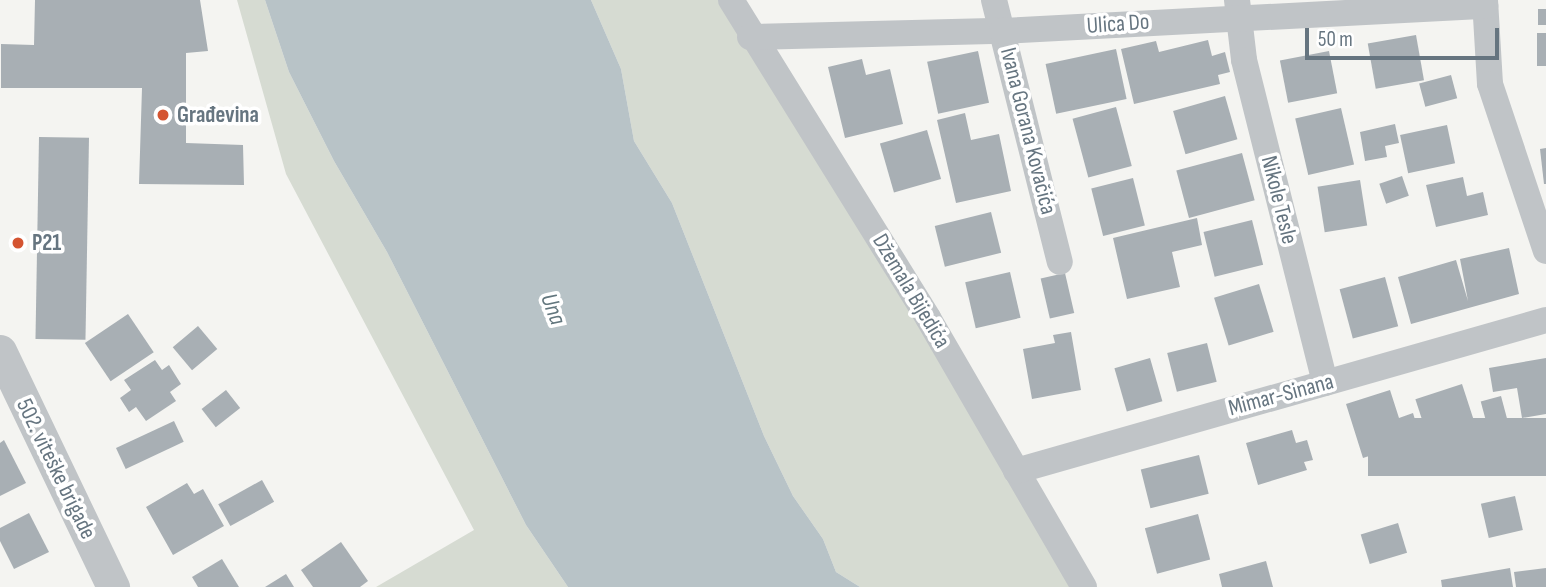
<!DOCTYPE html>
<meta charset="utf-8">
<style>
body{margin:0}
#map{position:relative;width:1546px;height:587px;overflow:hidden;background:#f4f4f1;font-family:"Sofia Sans Condensed",sans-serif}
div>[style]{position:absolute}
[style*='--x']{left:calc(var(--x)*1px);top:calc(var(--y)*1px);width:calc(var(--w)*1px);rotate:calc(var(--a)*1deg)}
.green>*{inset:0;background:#d6dbd2}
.water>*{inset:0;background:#b8c3c7}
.building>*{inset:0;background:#a8afb4;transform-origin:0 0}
.minor>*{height:26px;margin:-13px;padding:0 13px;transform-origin:13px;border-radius:13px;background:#c0c4c7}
.tertiary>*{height:33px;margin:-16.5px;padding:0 16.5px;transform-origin:16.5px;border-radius:16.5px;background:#c0c4c7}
.dots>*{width:19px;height:19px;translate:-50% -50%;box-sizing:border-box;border:4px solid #fff;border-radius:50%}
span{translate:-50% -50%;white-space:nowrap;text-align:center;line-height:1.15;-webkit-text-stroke:7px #fff;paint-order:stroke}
.street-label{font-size:23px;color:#667580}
.poi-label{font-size:23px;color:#667580;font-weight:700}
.left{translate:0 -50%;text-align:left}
.water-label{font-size:24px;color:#62767d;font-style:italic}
.scale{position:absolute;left:1305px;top:28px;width:194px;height:32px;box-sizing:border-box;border:4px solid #667580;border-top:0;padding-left:9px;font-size:21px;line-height:24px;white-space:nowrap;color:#667580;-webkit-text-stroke:5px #fff;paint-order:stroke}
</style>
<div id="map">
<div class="green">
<div style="clip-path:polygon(237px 0,265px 0,289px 72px,334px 161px,387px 252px,526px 525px,568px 587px,376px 587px,474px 530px,286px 174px)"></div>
<div style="clip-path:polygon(591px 0,731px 0,1084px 587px,860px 587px,836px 572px,823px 539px,793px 496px,764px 436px,672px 203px,634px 141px,621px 69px)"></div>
</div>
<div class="water">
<div style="clip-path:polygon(265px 0,591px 0,621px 69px,634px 141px,672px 203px,764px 436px,793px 496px,823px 539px,836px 572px,860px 587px,568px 587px,526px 525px,387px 252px,334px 161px,289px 72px)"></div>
</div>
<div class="building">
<div style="clip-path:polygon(35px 0,200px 0,208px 51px,186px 53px,186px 143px,243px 145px,244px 185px,139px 184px,142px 88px,1px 88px,1px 44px,34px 45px)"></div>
<div style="left:1538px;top:9px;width:8px;height:16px"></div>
<div style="left:1537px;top:33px;width:9px;height:33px"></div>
<div style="left:1416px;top:35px;width:46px;height:49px;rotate:80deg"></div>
<div style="clip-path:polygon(1208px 40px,1212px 56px,1225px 52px,1230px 72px,1218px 75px,1220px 84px,1134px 104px,1121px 49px,1156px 41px,1159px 52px)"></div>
<div style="left:1116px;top:49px;width:51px;height:72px;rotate:78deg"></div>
<div style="left:978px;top:51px;width:53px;height:52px;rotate:78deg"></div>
<div style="left:1329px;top:51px;width:43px;height:50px;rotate:79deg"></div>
<div style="clip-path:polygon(862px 59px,866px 75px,890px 69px,903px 124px,845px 138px,828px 67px)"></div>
<div style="left:1451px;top:75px;width:24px;height:33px;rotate:75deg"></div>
<div style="left:1225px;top:96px;width:45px;height:54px;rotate:74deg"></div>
<div style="left:1116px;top:107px;width:61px;height:45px;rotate:75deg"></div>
<div style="left:1341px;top:108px;width:58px;height:47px;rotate:77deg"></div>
<div style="clip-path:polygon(965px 113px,971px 140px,999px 134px,1011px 191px,956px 203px,937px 120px)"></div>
<div style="clip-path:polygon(1395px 124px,1399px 143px,1385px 146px,1387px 157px,1365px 161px,1360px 132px)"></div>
<div style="left:1447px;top:125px;width:39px;height:48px;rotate:78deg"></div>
<div style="left:927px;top:130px;width:51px;height:49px;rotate:74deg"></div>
<div style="left:39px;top:137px;width:50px;height:202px;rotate:1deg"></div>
<div style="clip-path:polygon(1546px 148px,1546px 184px,1544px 184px,1540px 149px)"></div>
<div style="left:1242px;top:153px;width:49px;height:68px;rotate:75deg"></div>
<div style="left:1402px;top:176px;width:21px;height:24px;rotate:71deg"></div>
<div style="clip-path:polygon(1463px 177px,1467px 196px,1483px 192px,1488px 215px,1436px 227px,1426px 185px)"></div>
<div style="left:1133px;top:178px;width:49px;height:43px;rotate:76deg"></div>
<div style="left:1360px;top:180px;width:46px;height:43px;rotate:81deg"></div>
<div style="left:991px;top:212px;width:42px;height:58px;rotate:76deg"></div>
<div style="clip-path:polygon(1197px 218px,1202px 245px,1172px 252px,1180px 287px,1127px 299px,1113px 238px)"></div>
<div style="left:1252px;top:220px;width:46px;height:50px;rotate:76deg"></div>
<div style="clip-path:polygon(1509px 248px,1519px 294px,1411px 324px,1398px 277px,1456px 260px,1468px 301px,1460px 259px)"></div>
<div style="left:1010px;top:272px;width:47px;height:46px;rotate:77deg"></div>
<div style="left:1065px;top:273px;width:41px;height:25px;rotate:77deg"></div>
<div style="left:1385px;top:277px;width:51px;height:47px;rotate:75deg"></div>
<div style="left:1259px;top:284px;width:50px;height:47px;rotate:73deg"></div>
<div style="left:128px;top:314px;width:46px;height:52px;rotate:56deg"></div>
<div style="left:198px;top:326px;width:30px;height:33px;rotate:50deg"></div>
<div style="clip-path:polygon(1071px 332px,1081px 390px,1032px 399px,1023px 349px,1055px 343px,1053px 335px)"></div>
<div style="left:1207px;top:343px;width:40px;height:41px;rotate:76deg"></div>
<div style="left:1150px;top:358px;width:45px;height:37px;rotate:74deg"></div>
<div style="clip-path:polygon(1546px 358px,1546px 414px,1522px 418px,1517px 388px,1493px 392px,1489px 368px)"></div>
<div style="clip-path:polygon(155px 360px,162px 370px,169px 365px,181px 384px,170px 392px,176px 401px,146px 421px,136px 407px,129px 412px,120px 398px,131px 390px,124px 380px)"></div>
<div style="left:1462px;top:384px;width:39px;height:49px;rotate:72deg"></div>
<div style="left:226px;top:390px;width:23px;height:31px;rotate:52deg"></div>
<div style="clip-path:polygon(1390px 390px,1399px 418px,1413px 413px,1419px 433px,1407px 436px,1409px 443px,1363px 458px,1346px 404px)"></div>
<div style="left:1501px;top:396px;width:24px;height:21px;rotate:75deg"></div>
<div style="left:1546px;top:418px;width:58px;height:178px;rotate:90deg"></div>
<div style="left:174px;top:421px;width:23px;height:64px;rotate:65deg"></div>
<div style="clip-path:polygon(1292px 430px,1296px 443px,1307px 440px,1313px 460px,1304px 462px,1307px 470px,1258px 485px,1246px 443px)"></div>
<div style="clip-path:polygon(4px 440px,26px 483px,0 496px,0 443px)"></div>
<div style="left:1199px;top:455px;width:40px;height:60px;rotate:76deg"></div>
<div style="left:262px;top:480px;width:25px;height:50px;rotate:61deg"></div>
<div style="clip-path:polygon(187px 483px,194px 494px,203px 489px,224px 526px,173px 555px,146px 507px)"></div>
<div style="left:1515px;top:496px;width:35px;height:35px;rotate:77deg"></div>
<div style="clip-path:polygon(29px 513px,49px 552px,14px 569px,0 541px,0 528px)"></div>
<div style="left:1198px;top:514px;width:47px;height:55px;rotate:75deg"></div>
<div style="left:1398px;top:523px;width:31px;height:39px;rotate:73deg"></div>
<div style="clip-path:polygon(341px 542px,368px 581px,360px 587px,313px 587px,301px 570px)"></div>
<div style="clip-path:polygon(222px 559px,239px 587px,198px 587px,192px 577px)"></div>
<div style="clip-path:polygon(1266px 561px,1273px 587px,1222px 587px,1219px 574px)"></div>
<div style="clip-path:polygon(1510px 568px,1513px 587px,1442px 587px,1441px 580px)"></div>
<div style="clip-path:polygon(1546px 568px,1546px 587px,1516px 587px,1514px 572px)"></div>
<div style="clip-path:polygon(286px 574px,294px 587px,265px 587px)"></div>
</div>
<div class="minor">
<div style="--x:731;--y:0;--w:374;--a:58.2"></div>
<div style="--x:928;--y:318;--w:311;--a:59.9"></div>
<div style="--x:994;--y:0;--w:270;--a:75.9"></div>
<div style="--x:1237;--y:0;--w:60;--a:83.3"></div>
<div style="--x:1244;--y:60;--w:333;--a:75.9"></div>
<div style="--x:1485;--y:0;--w:84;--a:86.6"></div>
<div style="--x:1490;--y:84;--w:176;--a:71.5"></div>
<div style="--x:750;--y:37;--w:252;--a:-1.4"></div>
<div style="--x:1002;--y:31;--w:484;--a:-3"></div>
<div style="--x:1016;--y:471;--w:551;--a:-15.9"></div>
</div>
<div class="tertiary">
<div style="--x:0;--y:351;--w:262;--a:64.4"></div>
</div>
<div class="dots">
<div style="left:163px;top:115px;background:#d45431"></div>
<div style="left:18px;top:243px;background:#d45431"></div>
</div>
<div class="street-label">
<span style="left:1118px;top:24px;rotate:-4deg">Ulica Do</span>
<span style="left:1028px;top:131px;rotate:76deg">Ivana Gorana Kovačića</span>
<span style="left:1279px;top:200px;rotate:76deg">Nikole Tesle</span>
<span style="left:911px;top:291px;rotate:59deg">Džemala Bijedića</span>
<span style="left:1281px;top:395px;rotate:-15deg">Mimar-Sinana</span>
<span style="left:56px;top:469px;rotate:64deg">502. viteške brigade</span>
</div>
<div class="poi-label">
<span class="left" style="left:177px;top:115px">Građevina</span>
<span class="left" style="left:32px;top:243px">P21</span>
</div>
<div class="water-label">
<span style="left:553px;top:309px;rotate:69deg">Una</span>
</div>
<div class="scale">50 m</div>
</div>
